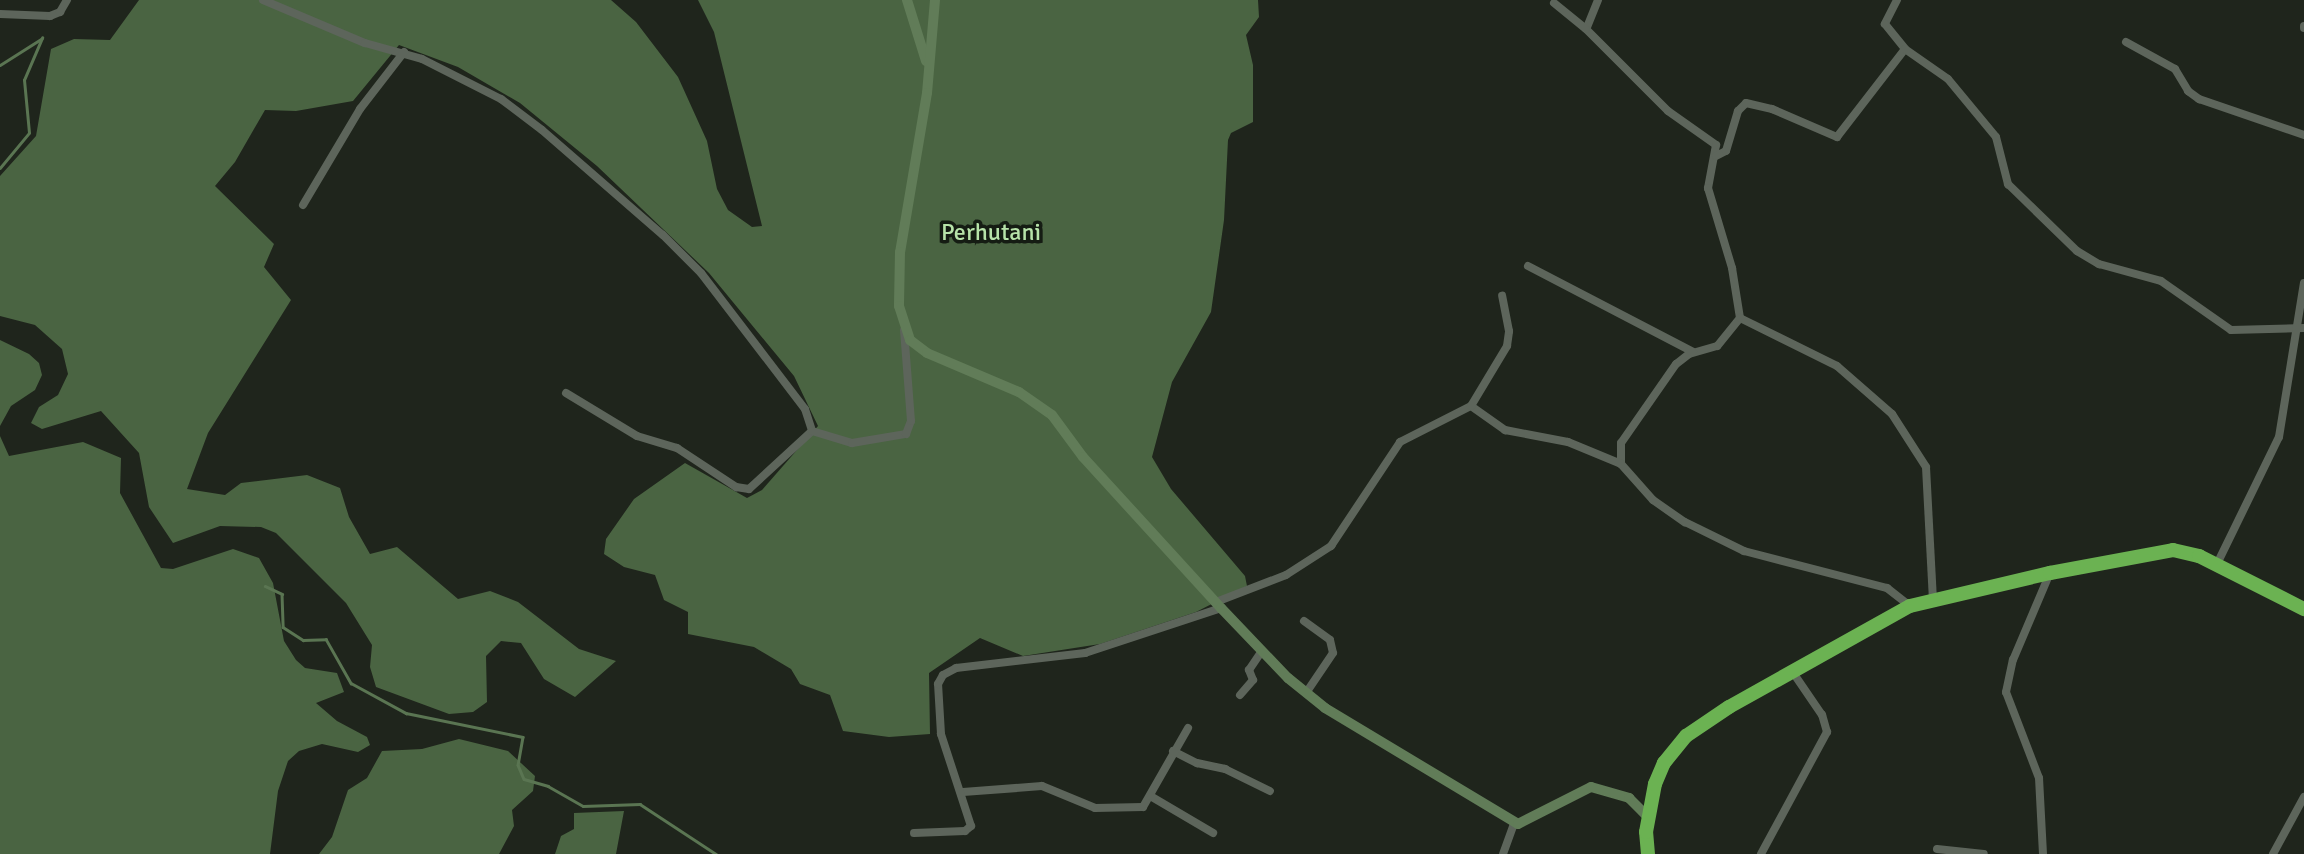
<!DOCTYPE html>
<style>
body{margin:0}
#map{position:relative;width:2304px;height:854px;overflow:hidden;background:#1f251c;font-family:Signika,sans-serif}
div>[style]{position:absolute}
[style*='--x']{left:calc(var(--x)*1px);top:calc(var(--y)*1px);width:calc(var(--w)*1px);rotate:calc(var(--a)*1deg)}
.forest>*{inset:0;background:#4a6442}
.stream>*{height:2.5px;margin:-1.25px;padding:0 1.25px;transform-origin:1.25px;border-radius:1.25px;background:#5a7552}
.street>*{height:8px;margin:-4px;padding:0 4px;transform-origin:4px;border-radius:4px;background:#5d655b}
.secondary>*{height:10px;margin:-5px;padding:0 5px;transform-origin:5px;border-radius:5px;background:#617c58}
.highway>*{height:14px;margin:-7px;padding:0 7px;transform-origin:7px;border-radius:7px;background:#6bb252}
span{translate:-50% -50%;white-space:nowrap;text-align:center;line-height:1.15;-webkit-text-stroke:7px #151c13;paint-order:stroke}
.park-label{font-size:24px;color:#b7e3a9}
</style>
<div id="map">
<div class="forest">
<div style="clip-path:polygon(139px 0,611px 0,636px 22px,678px 77px,707px 141px,717px 189px,728px 210px,752px 227px,762px 226px,714px 32px,698px 0,1258px 0,1259px 17px,1246px 35px,1253px 65px,1253px 122px,1231px 133px,1228px 140px,1224px 220px,1211px 312px,1172px 382px,1152px 457px,1171px 489px,1245px 576px,1247px 586px,1196px 612px,1100px 644px,1023px 656px,980px 638px,929px 673px,930px 734px,889px 737px,843px 731px,830px 695px,800px 684px,791px 669px,754px 647px,688px 634px,688px 612px,664px 600px,655px 575px,624px 567px,604px 554px,606px 539px,634px 499px,685px 463px,747px 498px,762px 490px,818px 426px,794px 376px,709px 273px,597px 166px,520px 103px,458px 67px,399px 45px,353px 101px,296px 111px,265px 110px,235px 162px,215px 186px,274px 244px,264px 267px,291px 300px,208px 433px,187px 489px,225px 495px,241px 483px,307px 475px,340px 488px,349px 517px,370px 554px,397px 547px,458px 599px,490px 591px,518px 602px,579px 649px,616px 661px,575px 697px,544px 679px,521px 643px,501px 641px,486px 656px,487px 702px,473px 712px,449px 714px,376px 687px,370px 667px,372px 645px,346px 603px,276px 533px,261px 527px,220px 526px,173px 543px,149px 507px,139px 453px,101px 411px,42px 429px,31px 423px,39px 407px,58px 395px,68px 374px,62px 349px,35px 325px,0 316px,0 176px,36px 136px,51px 49px,74px 39px,110px 40px)"></div>
<div style="clip-path:polygon(0 340px,29px 354px,39px 363px,42px 375px,35px 390px,11px 406px,0 426px)"></div>
<div style="clip-path:polygon(0 436px,9px 456px,83px 442px,121px 458px,120px 493px,161px 568px,173px 569px,233px 549px,259px 558px,273px 583px,284px 641px,296px 660px,305px 668px,337px 673px,344px 692px,316px 703px,337px 721px,367px 737px,370px 745px,358px 752px,322px 744px,299px 751px,288px 761px,278px 791px,270px 854px,0 854px)"></div>
<div style="clip-path:polygon(459px 739px,508px 751px,535px 776px,533px 791px,512px 810px,514px 826px,499px 854px,319px 854px,332px 837px,348px 790px,367px 778px,382px 751px,422px 749px)"></div>
<div style="clip-path:polygon(624px 811px,616px 854px,555px 854px,561px 836px,574px 829px,574px 813px)"></div>
</div>
<div class="stream">
<div style="--x:0;--y:65;--w:49;--a:-32.4"></div>
<div style="--x:0;--y:168;--w:45;--a:-50.4"></div>
<div style="--x:29;--y:133;--w:53;--a:-95.4"></div>
<div style="--x:24;--y:80;--w:46;--a:-66.8"></div>
<div style="--x:265;--y:586;--w:19;--a:25"></div>
<div style="--x:282;--y:594;--w:33;--a:88"></div>
<div style="--x:283;--y:627;--w:24;--a:33"></div>
<div style="--x:303;--y:640;--w:23;--a:-2"></div>
<div style="--x:326;--y:639;--w:51;--a:60.4"></div>
<div style="--x:351;--y:683;--w:63;--a:28.6"></div>
<div style="--x:406;--y:713;--w:119;--a:11.6"></div>
<div style="--x:523;--y:737;--w:28;--a:100"></div>
<div style="--x:518;--y:765;--w:15;--a:67"></div>
<div style="--x:524;--y:779;--w:25;--a:16"></div>
<div style="--x:548;--y:786;--w:40;--a:29.7"></div>
<div style="--x:583;--y:806;--w:57;--a:-2"></div>
<div style="--x:640;--y:804;--w:91;--a:33.3"></div>
</div>
<div class="street">
<div style="--x:263;--y:0;--w:111;--a:22.9"></div>
<div style="--x:365;--y:43;--w:59;--a:15.7"></div>
<div style="--x:422;--y:59;--w:89;--a:26.9"></div>
<div style="--x:501;--y:99;--w:51;--a:37.1"></div>
<div style="--x:542;--y:130;--w:160;--a:41"></div>
<div style="--x:663;--y:235;--w:54;--a:45"></div>
<div style="--x:701;--y:273;--w:171;--a:52.6"></div>
<div style="--x:805;--y:409;--w:23;--a:72"></div>
<div style="--x:1598;--y:0;--w:31;--a:112"></div>
<div style="--x:1586;--y:29;--w:116;--a:45"></div>
<div style="--x:1668;--y:111;--w:59;--a:35.3"></div>
<div style="--x:1716;--y:145;--w:44;--a:100.5"></div>
<div style="--x:1708;--y:188;--w:84;--a:73.3"></div>
<div style="--x:1732;--y:268;--w:51;--a:80.9"></div>
<div style="--x:1740;--y:318;--w:36;--a:129"></div>
<div style="--x:1717;--y:346;--w:29;--a:164"></div>
<div style="--x:1689;--y:354;--w:16;--a:142"></div>
<div style="--x:1676;--y:364;--w:96;--a:124.8"></div>
<div style="--x:1621;--y:443;--w:21;--a:90"></div>
<div style="--x:1621;--y:464;--w:48;--a:48.4"></div>
<div style="--x:1653;--y:500;--w:39;--a:35"></div>
<div style="--x:1685;--y:522;--w:66;--a:26.2"></div>
<div style="--x:1744;--y:551;--w:148;--a:14.5"></div>
<div style="--x:1887;--y:588;--w:29;--a:38"></div>
<div style="--x:1897;--y:0;--w:27;--a:117"></div>
<div style="--x:1885;--y:24;--w:32;--a:51"></div>
<div style="--x:1554;--y:3;--w:41;--a:39.1"></div>
<div style="--x:0;--y:14;--w:50;--a:2.3"></div>
<div style="--x:50;--y:16;--w:11;--a:-22"></div>
<div style="--x:60;--y:12;--w:14;--a:-60"></div>
<div style="--x:2304;--y:26;--w:2;--a:90"></div>
<div style="--x:2126;--y:42;--w:56;--a:28.9"></div>
<div style="--x:2175;--y:69;--w:26;--a:59"></div>
<div style="--x:2188;--y:91;--w:14;--a:36"></div>
<div style="--x:2199;--y:99;--w:111;--a:18.9"></div>
<div style="--x:1716;--y:156;--w:11;--a:-27"></div>
<div style="--x:1726;--y:151;--w:42;--a:-73.3"></div>
<div style="--x:1738;--y:111;--w:11;--a:-45"></div>
<div style="--x:1746;--y:103;--w:27;--a:13"></div>
<div style="--x:1772;--y:109;--w:71;--a:23.3"></div>
<div style="--x:1837;--y:137;--w:111;--a:-52.3"></div>
<div style="--x:1905;--y:49;--w:52;--a:34.9"></div>
<div style="--x:1948;--y:79;--w:75;--a:50.4"></div>
<div style="--x:1996;--y:137;--w:49;--a:75.7"></div>
<div style="--x:2008;--y:184;--w:96;--a:44.2"></div>
<div style="--x:2077;--y:251;--w:26;--a:31"></div>
<div style="--x:2099;--y:264;--w:64;--a:15.3"></div>
<div style="--x:2161;--y:281;--w:85;--a:35"></div>
<div style="--x:2231;--y:330;--w:73;--a:-1.6"></div>
<div style="--x:303;--y:205;--w:112;--a:-59.3"></div>
<div style="--x:360;--y:109;--w:72;--a:-52.3"></div>
<div style="--x:1528;--y:266;--w:186;--a:27.5"></div>
<div style="--x:1740;--y:318;--w:108;--a:26.3"></div>
<div style="--x:1837;--y:366;--w:73;--a:41.1"></div>
<div style="--x:1892;--y:414;--w:63;--a:57.3"></div>
<div style="--x:1926;--y:467;--w:132;--a:87"></div>
<div style="--x:566;--y:393;--w:83;--a:31.2"></div>
<div style="--x:637;--y:436;--w:42;--a:16.7"></div>
<div style="--x:677;--y:448;--w:71;--a:33.5"></div>
<div style="--x:736;--y:487;--w:13;--a:9"></div>
<div style="--x:749;--y:489;--w:86;--a:-42.6"></div>
<div style="--x:812;--y:431;--w:42;--a:16.7"></div>
<div style="--x:852;--y:443;--w:55;--a:-9.5"></div>
<div style="--x:906;--y:434;--w:14;--a:-69"></div>
<div style="--x:911;--y:421;--w:91;--a:-94.4"></div>
<div style="--x:1471;--y:406;--w:42;--a:35.2"></div>
<div style="--x:1505;--y:430;--w:64;--a:10.8"></div>
<div style="--x:1568;--y:442;--w:57;--a:22.5"></div>
<div style="--x:2217;--y:564;--w:141;--a:-64"></div>
<div style="--x:2279;--y:437;--w:156;--a:-80.8"></div>
<div style="--x:1216;--y:602;--w:75;--a:-21.1"></div>
<div style="--x:1286;--y:575;--w:54;--a:-32.8"></div>
<div style="--x:1331;--y:546;--w:125;--a:-56.4"></div>
<div style="--x:1400;--y:442;--w:80;--a:-26.9"></div>
<div style="--x:1471;--y:406;--w:70;--a:-59"></div>
<div style="--x:1507;--y:346;--w:15;--a:-82"></div>
<div style="--x:1509;--y:331;--w:36;--a:-101"></div>
<div style="--x:1304;--y:621;--w:32;--a:36"></div>
<div style="--x:1330;--y:640;--w:13;--a:77"></div>
<div style="--x:1333;--y:653;--w:48;--a:124"></div>
<div style="--x:1240;--y:695;--w:20;--a:-49"></div>
<div style="--x:1253;--y:680;--w:11;--a:-112"></div>
<div style="--x:1249;--y:670;--w:23;--a:-56"></div>
<div style="--x:1173;--y:751;--w:27;--a:27"></div>
<div style="--x:1197;--y:763;--w:29;--a:12"></div>
<div style="--x:1225;--y:769;--w:50;--a:26.1"></div>
<div style="--x:963;--y:792;--w:79;--a:-4.3"></div>
<div style="--x:1042;--y:786;--w:57;--a:22.5"></div>
<div style="--x:1095;--y:808;--w:48;--a:-1.2"></div>
<div style="--x:1143;--y:807;--w:91;--a:-60.3"></div>
<div style="--x:1152;--y:797;--w:71;--a:30.5"></div>
<div style="--x:914;--y:833;--w:51;--a:-2.2"></div>
<div style="--x:965;--y:831;--w:8;--a:-40"></div>
<div style="--x:971;--y:826;--w:97;--a:-108.1"></div>
<div style="--x:941;--y:734;--w:50;--a:-93.4"></div>
<div style="--x:938;--y:684;--w:10;--a:-61"></div>
<div style="--x:943;--y:675;--w:15;--a:-28"></div>
<div style="--x:956;--y:668;--w:130;--a:-6.6"></div>
<div style="--x:1085;--y:653;--w:143;--a:-18.3"></div>
<div style="--x:1937;--y:849;--w:47;--a:6.1"></div>
<div style="--x:1503;--y:854;--w:33;--a:-70"></div>
<div style="--x:1761;--y:854;--w:139;--a:-61.6"></div>
<div style="--x:1827;--y:732;--w:18;--a:-106"></div>
<div style="--x:1822;--y:715;--w:53;--a:-124.3"></div>
<div style="--x:2043;--y:854;--w:76;--a:-93"></div>
<div style="--x:2039;--y:778;--w:92;--a:-111"></div>
<div style="--x:2006;--y:692;--w:33;--a:-78"></div>
<div style="--x:2013;--y:660;--w:95;--a:-67"></div>
<div style="--x:2273;--y:854;--w:65;--a:-61.5"></div>
</div>
<div class="secondary">
<div style="--x:907;--y:0;--w:64;--a:72.7"></div>
<div style="--x:935;--y:0;--w:93;--a:94.9"></div>
<div style="--x:927;--y:93;--w:161;--a:99.6"></div>
<div style="--x:900;--y:252;--w:54;--a:91.1"></div>
<div style="--x:899;--y:306;--w:36;--a:72"></div>
<div style="--x:910;--y:340;--w:21;--a:37"></div>
<div style="--x:927;--y:353;--w:100;--a:23"></div>
<div style="--x:1019;--y:392;--w:40;--a:34.9"></div>
<div style="--x:1052;--y:415;--w:52;--a:53.6"></div>
<div style="--x:1083;--y:457;--w:205;--a:47.6"></div>
<div style="--x:1221;--y:608;--w:97;--a:46.3"></div>
<div style="--x:1288;--y:678;--w:48;--a:39"></div>
<div style="--x:1325;--y:708;--w:225;--a:31"></div>
<div style="--x:1518;--y:824;--w:82;--a:-26.9"></div>
<div style="--x:1591;--y:787;--w:40;--a:16"></div>
<div style="--x:1629;--y:798;--w:25;--a:45"></div>
</div>
<div class="highway">
<div style="--x:1648;--y:854;--w:22;--a:-95"></div>
<div style="--x:1646;--y:832;--w:49;--a:-79.4"></div>
<div style="--x:1655;--y:784;--w:23;--a:-67"></div>
<div style="--x:1664;--y:763;--w:35;--a:-51"></div>
<div style="--x:1686;--y:736;--w:52;--a:-34"></div>
<div style="--x:1729;--y:707;--w:207;--a:-29.2"></div>
<div style="--x:1910;--y:606;--w:144;--a:-13.3"></div>
<div style="--x:2050;--y:573;--w:125;--a:-10.6"></div>
<div style="--x:2173;--y:550;--w:27;--a:13"></div>
<div style="--x:2199;--y:556;--w:118;--a:26.8"></div>
</div>
<div class="park-label">
<span style="left:991px;top:233px">Perhutani</span>
</div>
</div>
